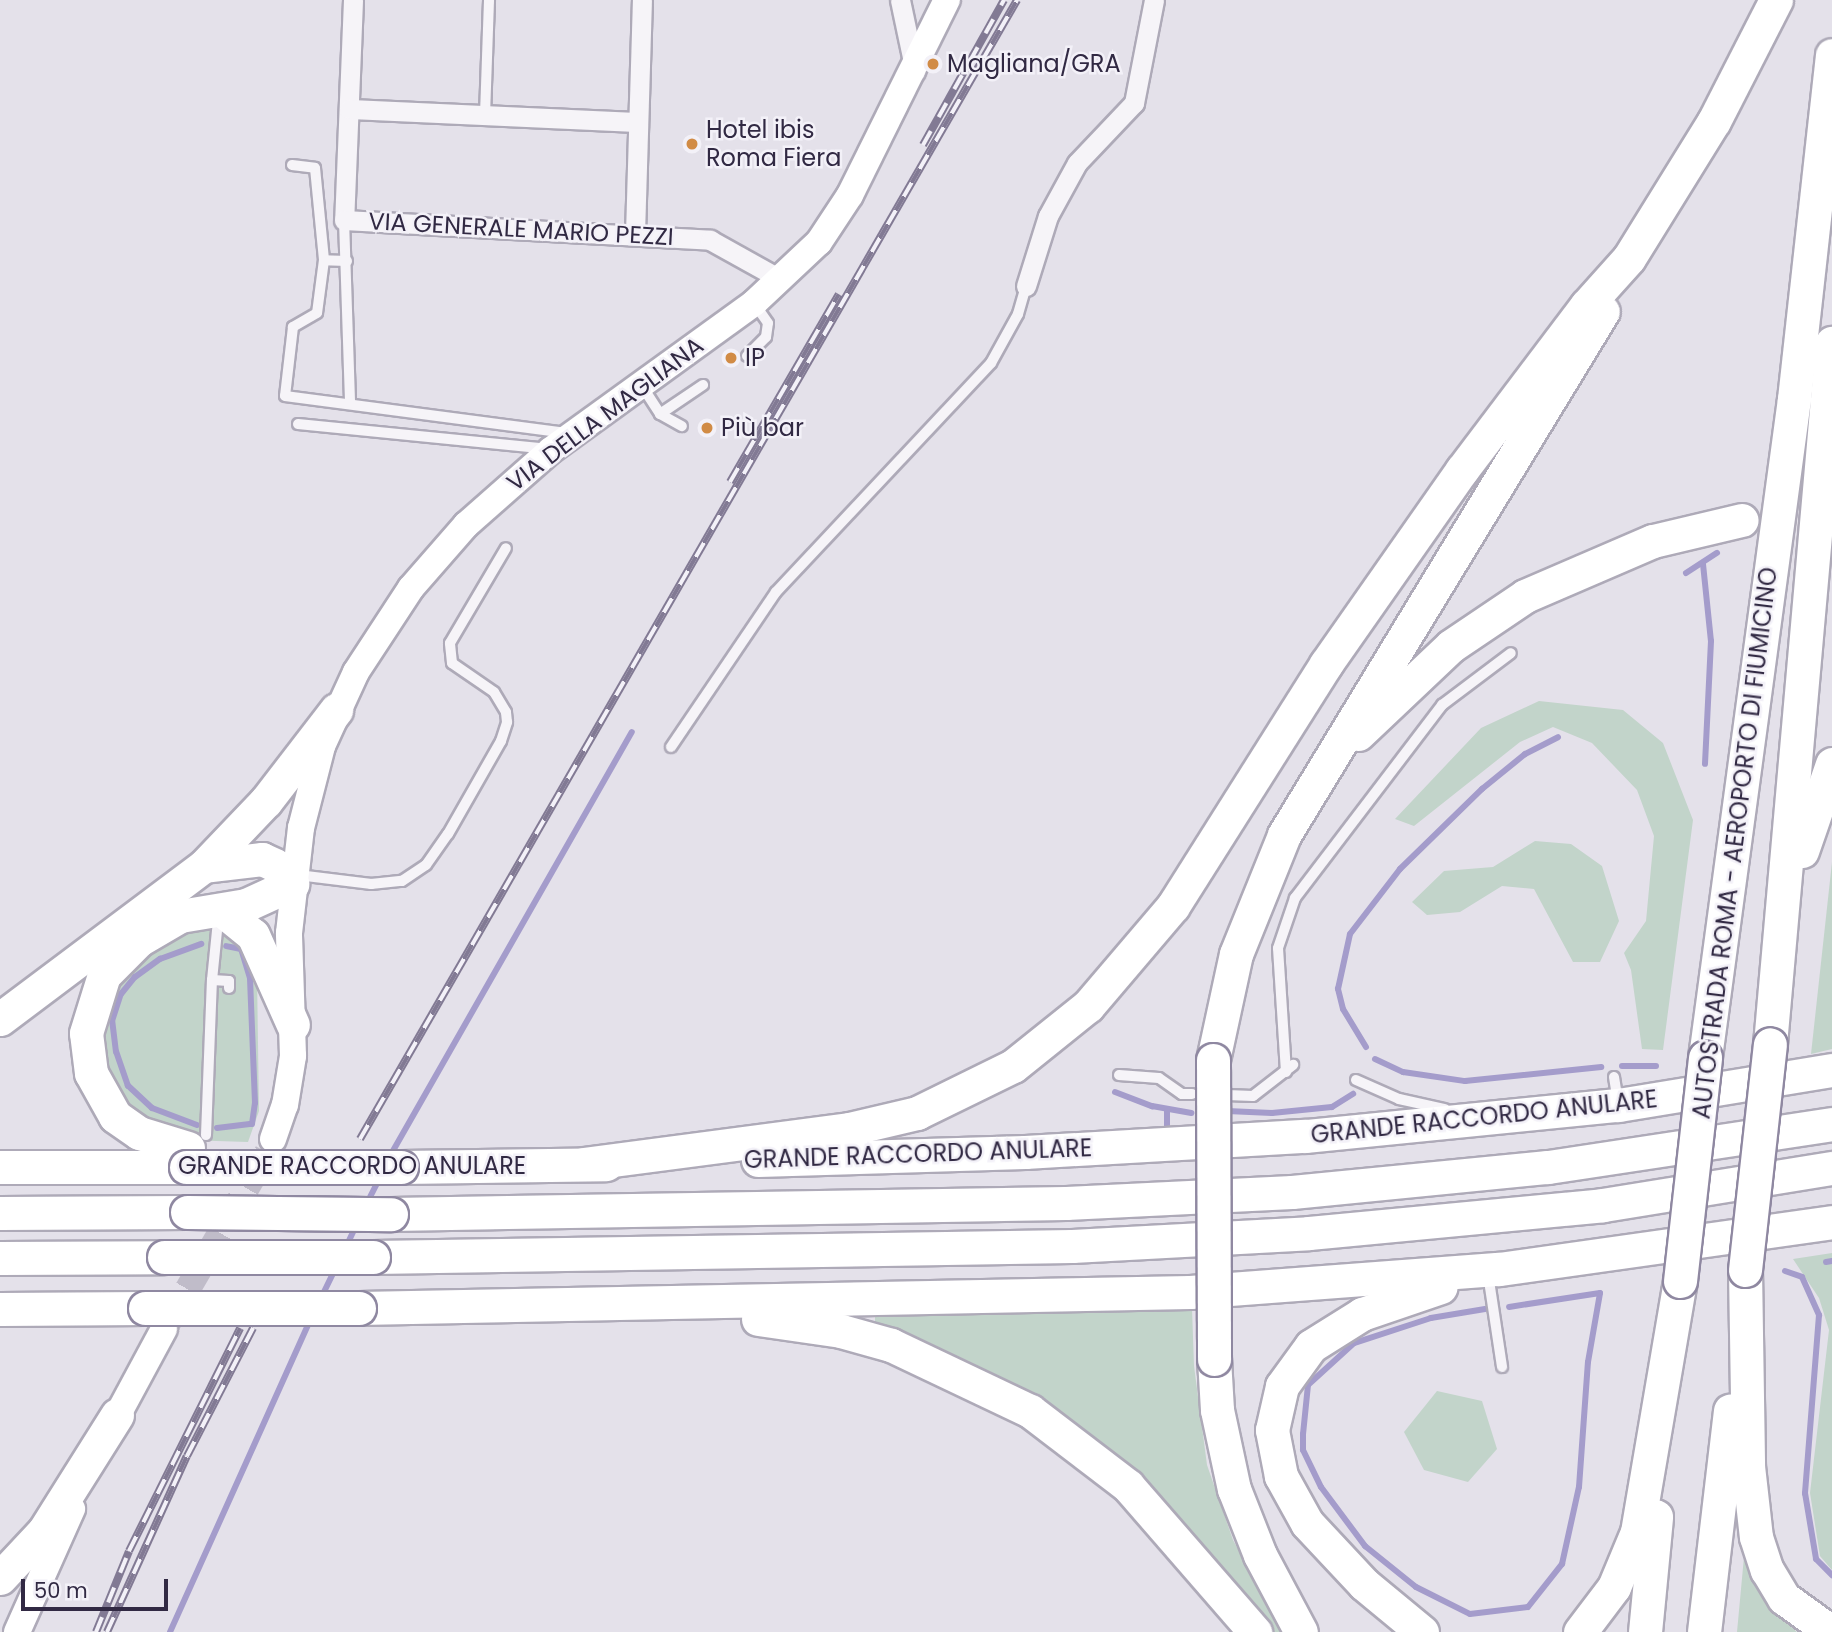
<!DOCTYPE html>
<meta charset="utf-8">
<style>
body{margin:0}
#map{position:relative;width:1832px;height:1632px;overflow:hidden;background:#e4e1ea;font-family:Poppins,sans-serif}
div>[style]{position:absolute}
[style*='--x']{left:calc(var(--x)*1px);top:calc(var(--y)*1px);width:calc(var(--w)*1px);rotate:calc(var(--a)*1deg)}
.green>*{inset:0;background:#c2d4ca}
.stream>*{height:6px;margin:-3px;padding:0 3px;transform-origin:3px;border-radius:3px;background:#a49ccb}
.secondary-tunnel>*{height:26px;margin-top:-13px;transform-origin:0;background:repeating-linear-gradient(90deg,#c0bcc9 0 26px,transparent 0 39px)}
.roads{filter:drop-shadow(2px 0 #aeaab8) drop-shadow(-2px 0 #aeaab8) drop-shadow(0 2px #aeaab8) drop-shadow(0 -2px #aeaab8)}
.lane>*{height:10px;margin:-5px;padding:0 5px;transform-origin:5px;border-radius:5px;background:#f6f4f8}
.street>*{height:19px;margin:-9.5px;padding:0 9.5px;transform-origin:9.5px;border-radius:9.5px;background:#f6f4f8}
.secondary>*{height:26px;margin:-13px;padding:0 13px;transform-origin:13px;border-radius:13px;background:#fff}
.highway>*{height:33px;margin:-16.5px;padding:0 16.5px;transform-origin:16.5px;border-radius:16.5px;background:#fff}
.rail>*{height:8px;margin-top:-4px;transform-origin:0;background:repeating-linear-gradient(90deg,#f3f1f8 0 16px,#827a94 0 32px);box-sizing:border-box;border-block:2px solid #827a94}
.bridges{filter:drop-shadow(2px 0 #8f88a1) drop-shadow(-2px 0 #8f88a1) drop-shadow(0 2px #8f88a1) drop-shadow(0 -2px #8f88a1)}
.highway-bridge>*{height:33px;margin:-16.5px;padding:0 16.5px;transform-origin:16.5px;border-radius:16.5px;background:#fff}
.dots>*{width:19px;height:19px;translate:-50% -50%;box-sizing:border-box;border:4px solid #f3f1f8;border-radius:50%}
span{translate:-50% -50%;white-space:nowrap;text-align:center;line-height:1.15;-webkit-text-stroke:5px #f3f1f8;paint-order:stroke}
.poi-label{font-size:24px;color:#312943}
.left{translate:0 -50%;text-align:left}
.street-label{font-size:24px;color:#312943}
.scale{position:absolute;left:21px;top:1579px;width:147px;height:32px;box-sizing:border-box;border:4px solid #312943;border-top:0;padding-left:9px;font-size:21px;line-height:24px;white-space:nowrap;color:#312943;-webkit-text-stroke:5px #f3f1f8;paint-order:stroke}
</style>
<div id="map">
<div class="green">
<div style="clip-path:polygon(1539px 701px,1623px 710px,1663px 743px,1693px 820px,1663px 1050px,1642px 1049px,1631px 970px,1624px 953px,1646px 921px,1654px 836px,1637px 790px,1592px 743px,1553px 727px,1520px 742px,1414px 826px,1395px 819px,1481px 728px)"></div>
<div style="clip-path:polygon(1535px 841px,1571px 844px,1602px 866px,1619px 921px,1600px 962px,1573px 962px,1534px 889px,1502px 886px,1460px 912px,1427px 915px,1412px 902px,1444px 871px,1493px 867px)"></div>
<div style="clip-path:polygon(1832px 862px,1832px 1049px,1811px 1054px)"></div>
<div style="clip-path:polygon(214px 923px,233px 931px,257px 975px,259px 1111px,248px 1142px,185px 1140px,111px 1104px,98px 1001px,166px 935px)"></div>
<div style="clip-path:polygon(1832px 1253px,1832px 1570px,1820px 1556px,1810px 1493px,1829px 1330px,1819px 1298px,1793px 1259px)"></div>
<div style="clip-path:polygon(1192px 1308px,1194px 1366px,1207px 1465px,1233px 1540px,1282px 1632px,1259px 1632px,1138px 1491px,875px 1328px,875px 1315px)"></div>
<div style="clip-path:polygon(1437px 1391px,1482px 1401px,1497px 1449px,1468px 1482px,1424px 1470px,1404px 1432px)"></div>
<div style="clip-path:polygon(1745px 1546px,1777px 1614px,1797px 1632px,1737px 1632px)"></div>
</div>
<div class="stream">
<div style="--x:1703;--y:564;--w:77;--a:84.1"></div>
<div style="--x:1711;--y:641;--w:123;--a:92.8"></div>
<div style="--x:1686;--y:573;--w:37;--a:-33"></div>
<div style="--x:1366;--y:1047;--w:44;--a:-121.2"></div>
<div style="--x:1343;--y:1009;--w:21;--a:-104"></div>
<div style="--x:1338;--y:989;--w:56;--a:-77.7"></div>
<div style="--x:1350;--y:934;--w:82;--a:-52.4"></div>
<div style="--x:1400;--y:869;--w:115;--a:-44.3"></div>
<div style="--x:1482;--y:789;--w:55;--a:-39.1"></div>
<div style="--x:1525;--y:754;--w:37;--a:-27"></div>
<div style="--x:1375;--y:1059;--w:31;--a:25"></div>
<div style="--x:1403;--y:1072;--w:63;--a:8.3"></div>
<div style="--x:1465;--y:1081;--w:137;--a:-5.9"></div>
<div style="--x:1622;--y:1066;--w:34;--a:0"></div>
<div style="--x:1115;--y:1092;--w:40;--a:21"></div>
<div style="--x:1152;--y:1106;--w:40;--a:10"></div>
<div style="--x:1227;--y:1111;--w:45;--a:2.5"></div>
<div style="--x:1272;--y:1113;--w:60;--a:-5.7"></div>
<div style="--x:1332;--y:1107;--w:25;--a:-32"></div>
<div style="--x:197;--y:1125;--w:48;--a:-159.3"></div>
<div style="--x:152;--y:1108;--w:33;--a:-137"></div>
<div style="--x:128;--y:1086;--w:36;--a:-109"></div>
<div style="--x:116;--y:1052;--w:31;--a:-97"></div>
<div style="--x:112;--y:1021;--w:28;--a:-72"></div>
<div style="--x:121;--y:994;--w:22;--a:-51"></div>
<div style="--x:135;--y:977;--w:31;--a:-36"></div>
<div style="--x:160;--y:959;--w:44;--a:-20.1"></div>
<div style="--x:217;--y:1128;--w:35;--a:-7"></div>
<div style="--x:252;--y:1124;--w:21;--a:-82"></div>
<div style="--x:255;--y:1103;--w:125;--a:-92.3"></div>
<div style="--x:250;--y:978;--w:30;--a:-107"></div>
<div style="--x:241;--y:949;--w:15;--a:-169"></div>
<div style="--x:1167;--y:1129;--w:19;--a:-90"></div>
<div style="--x:390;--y:1156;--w:488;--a:-60.3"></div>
<div style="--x:367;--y:1203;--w:27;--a:-63"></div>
<div style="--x:346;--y:1247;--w:23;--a:-65"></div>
<div style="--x:1826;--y:1262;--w:6;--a:-9"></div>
<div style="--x:1785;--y:1271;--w:18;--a:19"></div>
<div style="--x:1802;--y:1277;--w:42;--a:65.9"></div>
<div style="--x:1819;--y:1315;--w:179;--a:94.5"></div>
<div style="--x:1805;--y:1493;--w:67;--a:80.5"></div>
<div style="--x:1816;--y:1559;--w:23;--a:45"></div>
<div style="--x:321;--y:1298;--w:34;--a:-64"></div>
<div style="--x:1485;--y:1309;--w:55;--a:170.5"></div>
<div style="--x:1431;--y:1318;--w:81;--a:162"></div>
<div style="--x:1354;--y:1343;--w:62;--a:137.6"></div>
<div style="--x:1308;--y:1385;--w:49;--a:95.8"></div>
<div style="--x:1303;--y:1434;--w:16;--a:90"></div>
<div style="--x:1303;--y:1450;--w:41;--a:64.1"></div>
<div style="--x:1321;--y:1487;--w:74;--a:53.3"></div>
<div style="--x:1365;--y:1546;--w:65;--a:38.8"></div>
<div style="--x:1416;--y:1587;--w:60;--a:26.6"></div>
<div style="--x:1470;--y:1614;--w:58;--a:-6.9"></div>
<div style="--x:1528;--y:1607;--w:55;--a:-51.7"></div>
<div style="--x:1562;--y:1564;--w:79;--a:-77.6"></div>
<div style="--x:1579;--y:1487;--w:125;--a:-85.9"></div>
<div style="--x:1588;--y:1362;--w:70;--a:-80.1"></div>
<div style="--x:1600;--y:1293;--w:92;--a:171.3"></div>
<div style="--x:170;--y:1632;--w:342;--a:-65.8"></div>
</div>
<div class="secondary-tunnel">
<div style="--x:168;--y:1323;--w:197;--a:-59.8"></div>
</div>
<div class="roads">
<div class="lane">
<div style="--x:485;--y:115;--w:115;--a:-88"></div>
<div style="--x:292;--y:165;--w:23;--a:7"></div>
<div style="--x:315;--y:168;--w:92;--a:84.4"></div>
<div style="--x:344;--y:220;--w:184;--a:88.1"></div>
<div style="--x:347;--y:261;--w:23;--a:-178"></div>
<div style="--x:324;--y:260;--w:53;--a:97.5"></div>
<div style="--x:317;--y:313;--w:28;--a:150"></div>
<div style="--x:293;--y:327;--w:69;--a:96.6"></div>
<div style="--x:285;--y:396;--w:282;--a:7.5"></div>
<div style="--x:747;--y:356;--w:27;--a:-45"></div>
<div style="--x:766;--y:337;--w:14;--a:-82"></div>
<div style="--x:768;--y:323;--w:24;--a:-125"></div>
<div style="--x:642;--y:386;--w:33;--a:57"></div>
<div style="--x:660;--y:414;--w:52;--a:-34"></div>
<div style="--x:660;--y:414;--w:25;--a:29"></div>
<div style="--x:298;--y:424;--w:250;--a:5.7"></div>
<div style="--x:671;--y:747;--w:187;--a:-55.9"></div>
<div style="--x:776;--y:592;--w:314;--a:-46.8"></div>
<div style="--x:991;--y:363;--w:56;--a:-61.1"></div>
<div style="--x:1018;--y:314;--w:29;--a:-74"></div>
<div style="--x:298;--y:875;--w:74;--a:7"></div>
<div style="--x:371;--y:884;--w:31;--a:-6"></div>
<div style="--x:402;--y:881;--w:29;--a:-34"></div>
<div style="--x:426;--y:865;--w:38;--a:-55"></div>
<div style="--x:448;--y:834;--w:107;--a:-60.3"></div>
<div style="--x:501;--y:741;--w:20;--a:-72"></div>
<div style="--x:507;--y:722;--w:10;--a:-96"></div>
<div style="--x:506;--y:712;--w:23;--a:-121"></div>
<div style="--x:494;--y:692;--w:51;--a:-145.4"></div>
<div style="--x:452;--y:663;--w:20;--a:-96"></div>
<div style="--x:450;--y:643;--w:110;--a:-59.5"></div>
<div style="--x:214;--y:916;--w:6;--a:51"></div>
<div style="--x:218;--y:921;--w:59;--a:95.8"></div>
<div style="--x:212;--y:980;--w:17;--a:3"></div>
<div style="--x:229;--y:981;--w:7;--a:90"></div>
<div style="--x:1286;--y:1072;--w:124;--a:-93.7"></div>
<div style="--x:1278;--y:948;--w:53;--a:-71.2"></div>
<div style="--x:1295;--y:898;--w:243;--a:-52.7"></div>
<div style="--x:1442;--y:705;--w:86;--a:-37"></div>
<div style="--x:1119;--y:1075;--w:40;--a:4.3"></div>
<div style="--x:1159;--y:1078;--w:28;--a:35"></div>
<div style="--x:1182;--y:1094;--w:10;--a:0"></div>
<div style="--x:1614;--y:1077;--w:24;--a:81"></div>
<div style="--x:1356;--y:1080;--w:47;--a:23.8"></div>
<div style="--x:1399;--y:1099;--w:47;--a:12.3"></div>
<div style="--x:1227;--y:1095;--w:26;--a:2"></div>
<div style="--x:1253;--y:1096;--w:51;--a:-37.8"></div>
<div style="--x:206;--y:1135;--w:155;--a:-87.8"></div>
<div style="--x:1488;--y:1274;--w:94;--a:81.4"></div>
</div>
<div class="street">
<div style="--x:353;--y:0;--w:220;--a:92.3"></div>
<div style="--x:344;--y:220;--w:367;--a:3.1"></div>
<div style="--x:710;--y:240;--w:82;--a:29.1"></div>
<div style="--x:900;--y:0;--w:73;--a:78.1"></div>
<div style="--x:349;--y:109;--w:289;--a:2.6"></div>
<div style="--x:635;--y:234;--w:234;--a:-88.3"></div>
<div style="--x:1026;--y:286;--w:73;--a:-72.6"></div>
<div style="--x:1048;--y:216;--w:60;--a:-61.3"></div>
<div style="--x:1077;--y:163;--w:83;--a:-46.5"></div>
<div style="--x:1134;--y:103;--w:105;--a:-79"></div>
</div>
<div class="secondary">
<div style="--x:273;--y:1139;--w:36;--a:-71"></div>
<div style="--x:285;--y:1105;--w:50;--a:-80.7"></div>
<div style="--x:293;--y:1056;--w:123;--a:-91.9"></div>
<div style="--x:289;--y:933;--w:106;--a:-83.5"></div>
<div style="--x:301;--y:828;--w:85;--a:-75.6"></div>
<div style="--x:322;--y:746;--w:81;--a:-65.3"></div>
<div style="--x:356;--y:672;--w:100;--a:-56.8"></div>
<div style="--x:411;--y:588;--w:84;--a:-48.9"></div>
<div style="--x:466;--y:525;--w:113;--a:-41.4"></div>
<div style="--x:551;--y:450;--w:251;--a:-35.9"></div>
<div style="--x:754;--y:303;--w:89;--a:-43.2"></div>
<div style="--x:819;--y:242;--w:56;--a:-56.6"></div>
<div style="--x:850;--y:195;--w:218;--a:-63.6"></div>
<div style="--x:108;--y:1433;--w:118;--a:-61.7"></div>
<div style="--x:17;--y:1632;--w:135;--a:-65.9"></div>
</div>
<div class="highway">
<div style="--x:1358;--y:734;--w:128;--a:-43.4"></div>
<div style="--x:1451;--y:646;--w:89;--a:-34"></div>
<div style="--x:1525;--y:596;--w:139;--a:-23.3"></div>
<div style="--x:1653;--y:541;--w:91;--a:-13.3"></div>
<div style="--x:1802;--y:851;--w:92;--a:-71"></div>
<div style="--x:223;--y:911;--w:38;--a:39"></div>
<div style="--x:253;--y:935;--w:98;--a:66"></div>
<div style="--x:0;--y:1019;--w:255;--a:-36.9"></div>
<div style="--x:204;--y:866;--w:90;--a:-46.4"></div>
<div style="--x:266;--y:801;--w:115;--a:-52.4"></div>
<div style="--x:1770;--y:1044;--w:704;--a:-84.95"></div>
<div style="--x:1705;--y:1057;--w:664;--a:-82.3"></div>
<div style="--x:1794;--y:399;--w:346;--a:-83.7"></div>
<div style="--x:1213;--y:1060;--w:108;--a:-77.8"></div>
<div style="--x:1236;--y:954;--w:128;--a:-68"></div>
<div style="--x:1284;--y:835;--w:613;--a:-58.67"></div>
<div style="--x:188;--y:1148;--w:51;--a:-163"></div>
<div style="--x:139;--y:1133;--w:29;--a:-145"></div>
<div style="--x:115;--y:1116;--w:49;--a:-119.2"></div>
<div style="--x:91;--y:1073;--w:40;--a:-97.1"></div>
<div style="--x:86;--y:1033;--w:61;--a:-72.8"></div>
<div style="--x:104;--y:975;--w:49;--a:-45"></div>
<div style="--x:139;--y:940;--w:48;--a:-30.3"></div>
<div style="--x:180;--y:916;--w:67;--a:-9.5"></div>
<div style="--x:246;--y:905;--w:51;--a:-24.5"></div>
<div style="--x:292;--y:884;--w:25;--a:-132"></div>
<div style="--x:275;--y:865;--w:14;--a:-155"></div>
<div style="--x:262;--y:859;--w:58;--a:173.1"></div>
<div style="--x:758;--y:1160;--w:267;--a:-1.7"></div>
<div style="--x:1025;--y:1152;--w:281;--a:-3.3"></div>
<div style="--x:1306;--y:1136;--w:314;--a:-5.7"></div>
<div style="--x:1618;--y:1105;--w:217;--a:-9.3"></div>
<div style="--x:583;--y:1164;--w:268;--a:-7.5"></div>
<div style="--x:849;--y:1129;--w:70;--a:-13.2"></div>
<div style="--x:917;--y:1113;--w:107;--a:-26.1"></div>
<div style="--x:1013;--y:1066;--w:96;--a:-38.7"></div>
<div style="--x:1088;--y:1006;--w:131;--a:-49.6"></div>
<div style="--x:1173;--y:906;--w:286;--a:-57.7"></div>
<div style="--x:1326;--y:664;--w:237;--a:-55"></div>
<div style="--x:1462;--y:470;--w:206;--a:-52.9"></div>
<div style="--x:1586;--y:306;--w:64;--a:-48.1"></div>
<div style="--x:1629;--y:258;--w:161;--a:-58.2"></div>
<div style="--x:1714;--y:121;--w:136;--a:-62.9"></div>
<div style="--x:0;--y:1167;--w:186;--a:0"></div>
<div style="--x:401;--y:1167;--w:205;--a:-0.8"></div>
<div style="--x:0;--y:1213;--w:187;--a:-0.3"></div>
<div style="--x:391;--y:1214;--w:675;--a:-0.93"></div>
<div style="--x:1066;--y:1203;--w:226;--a:-2.8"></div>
<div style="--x:1292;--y:1192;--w:257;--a:-5.6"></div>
<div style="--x:1548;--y:1167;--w:287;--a:-8.6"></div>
<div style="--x:373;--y:1257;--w:699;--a:-0.9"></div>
<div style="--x:1072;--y:1246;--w:237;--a:-3.1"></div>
<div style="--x:1309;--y:1233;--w:295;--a:-5.4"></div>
<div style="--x:1603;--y:1205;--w:232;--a:-9.2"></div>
<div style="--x:0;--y:1258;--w:164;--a:-0.3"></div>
<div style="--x:1745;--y:1270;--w:196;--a:89.1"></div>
<div style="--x:1748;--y:1466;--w:71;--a:83.6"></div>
<div style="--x:1756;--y:1537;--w:35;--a:72"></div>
<div style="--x:1767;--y:1570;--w:33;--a:59"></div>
<div style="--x:1784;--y:1598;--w:58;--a:35.9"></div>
<div style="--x:359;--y:1308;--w:831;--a:-1.1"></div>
<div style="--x:1190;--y:1292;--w:310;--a:-4.3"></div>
<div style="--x:1499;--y:1269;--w:336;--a:-8"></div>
<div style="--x:0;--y:1309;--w:145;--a:-0.4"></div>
<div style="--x:758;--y:1319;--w:84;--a:8.2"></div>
<div style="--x:841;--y:1331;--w:52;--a:15.6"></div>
<div style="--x:891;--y:1345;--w:154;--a:25.4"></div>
<div style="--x:1030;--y:1411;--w:123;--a:37.4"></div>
<div style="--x:1128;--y:1486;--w:194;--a:49"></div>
<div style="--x:1214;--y:1359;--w:51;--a:86.6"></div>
<div style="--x:1217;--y:1410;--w:81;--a:77.9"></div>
<div style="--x:1234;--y:1489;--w:71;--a:68.5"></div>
<div style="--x:1260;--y:1555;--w:87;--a:62"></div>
<div style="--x:0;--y:1578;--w:64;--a:-46.9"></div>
<div style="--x:44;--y:1531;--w:137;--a:-57.8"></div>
<div style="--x:1422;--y:1632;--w:75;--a:-140.4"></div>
<div style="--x:1364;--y:1584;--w:83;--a:-133.1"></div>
<div style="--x:1307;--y:1523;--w:54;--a:-119"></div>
<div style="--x:1281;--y:1476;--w:47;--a:-101.1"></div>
<div style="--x:1272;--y:1430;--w:45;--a:-77.2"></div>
<div style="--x:1282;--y:1386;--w:49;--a:-54.1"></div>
<div style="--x:1311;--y:1346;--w:60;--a:-32.1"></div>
<div style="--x:1362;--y:1314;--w:83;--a:-18.9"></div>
<div style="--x:1580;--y:1632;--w:56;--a:-52.9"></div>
<div style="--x:1614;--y:1587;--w:60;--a:-67.3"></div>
<div style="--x:1637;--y:1532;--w:255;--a:-80.3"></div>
<div style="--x:1645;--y:1632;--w:116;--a:-84.5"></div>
<div style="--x:1704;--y:1632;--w:223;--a:-83.3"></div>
</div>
</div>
<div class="rail">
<div style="--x:923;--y:145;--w:166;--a:-60.8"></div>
<div style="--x:730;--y:482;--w:217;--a:-59.9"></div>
<div style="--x:360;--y:1139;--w:1315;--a:-60.02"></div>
<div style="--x:96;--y:1632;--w:87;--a:-67.8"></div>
<div style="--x:129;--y:1551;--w:249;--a:-63.5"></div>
<div style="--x:107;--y:1632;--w:193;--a:-65.6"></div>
<div style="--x:187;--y:1456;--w:144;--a:-62.7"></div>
</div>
<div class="bridges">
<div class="highway-bridge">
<div style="--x:1213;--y:1060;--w:299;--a:89.8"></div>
<div style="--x:186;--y:1167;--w:215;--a:0"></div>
<div style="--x:187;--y:1212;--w:204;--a:0.6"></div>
<div style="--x:164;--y:1257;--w:209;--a:0"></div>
<div style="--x:1745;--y:1270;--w:227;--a:-83.7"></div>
<div style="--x:1680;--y:1281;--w:225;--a:-83.6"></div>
<div style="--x:145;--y:1308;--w:214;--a:0"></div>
</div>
</div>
<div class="dots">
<div style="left:933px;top:64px;background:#d18b45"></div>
<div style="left:692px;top:144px;background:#d18b45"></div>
<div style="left:731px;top:358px;background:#d18b45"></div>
<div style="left:707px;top:428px;background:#d18b45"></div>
</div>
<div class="poi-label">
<span class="left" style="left:947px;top:64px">Magliana/GRA</span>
<span class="left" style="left:706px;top:144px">Hotel ibis<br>Roma Fiera</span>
<span class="left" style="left:745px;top:358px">IP</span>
<span class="left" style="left:721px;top:428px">Più bar</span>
</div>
<div class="street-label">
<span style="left:521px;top:229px;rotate:3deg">VIA GENERALE MARIO PEZZI</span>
<span style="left:605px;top:414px;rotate:-37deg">VIA DELLA MAGLIANA</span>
<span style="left:1735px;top:843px;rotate:-83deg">AUTOSTRADA ROMA - AEROPORTO DI FIUMICINO</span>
<span style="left:1484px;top:1117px;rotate:-6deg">GRANDE RACCORDO ANULARE</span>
<span style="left:918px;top:1154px;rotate:-2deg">GRANDE RACCORDO ANULARE</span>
<span style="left:352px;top:1166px">GRANDE RACCORDO ANULARE</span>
</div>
<div class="scale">50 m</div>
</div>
